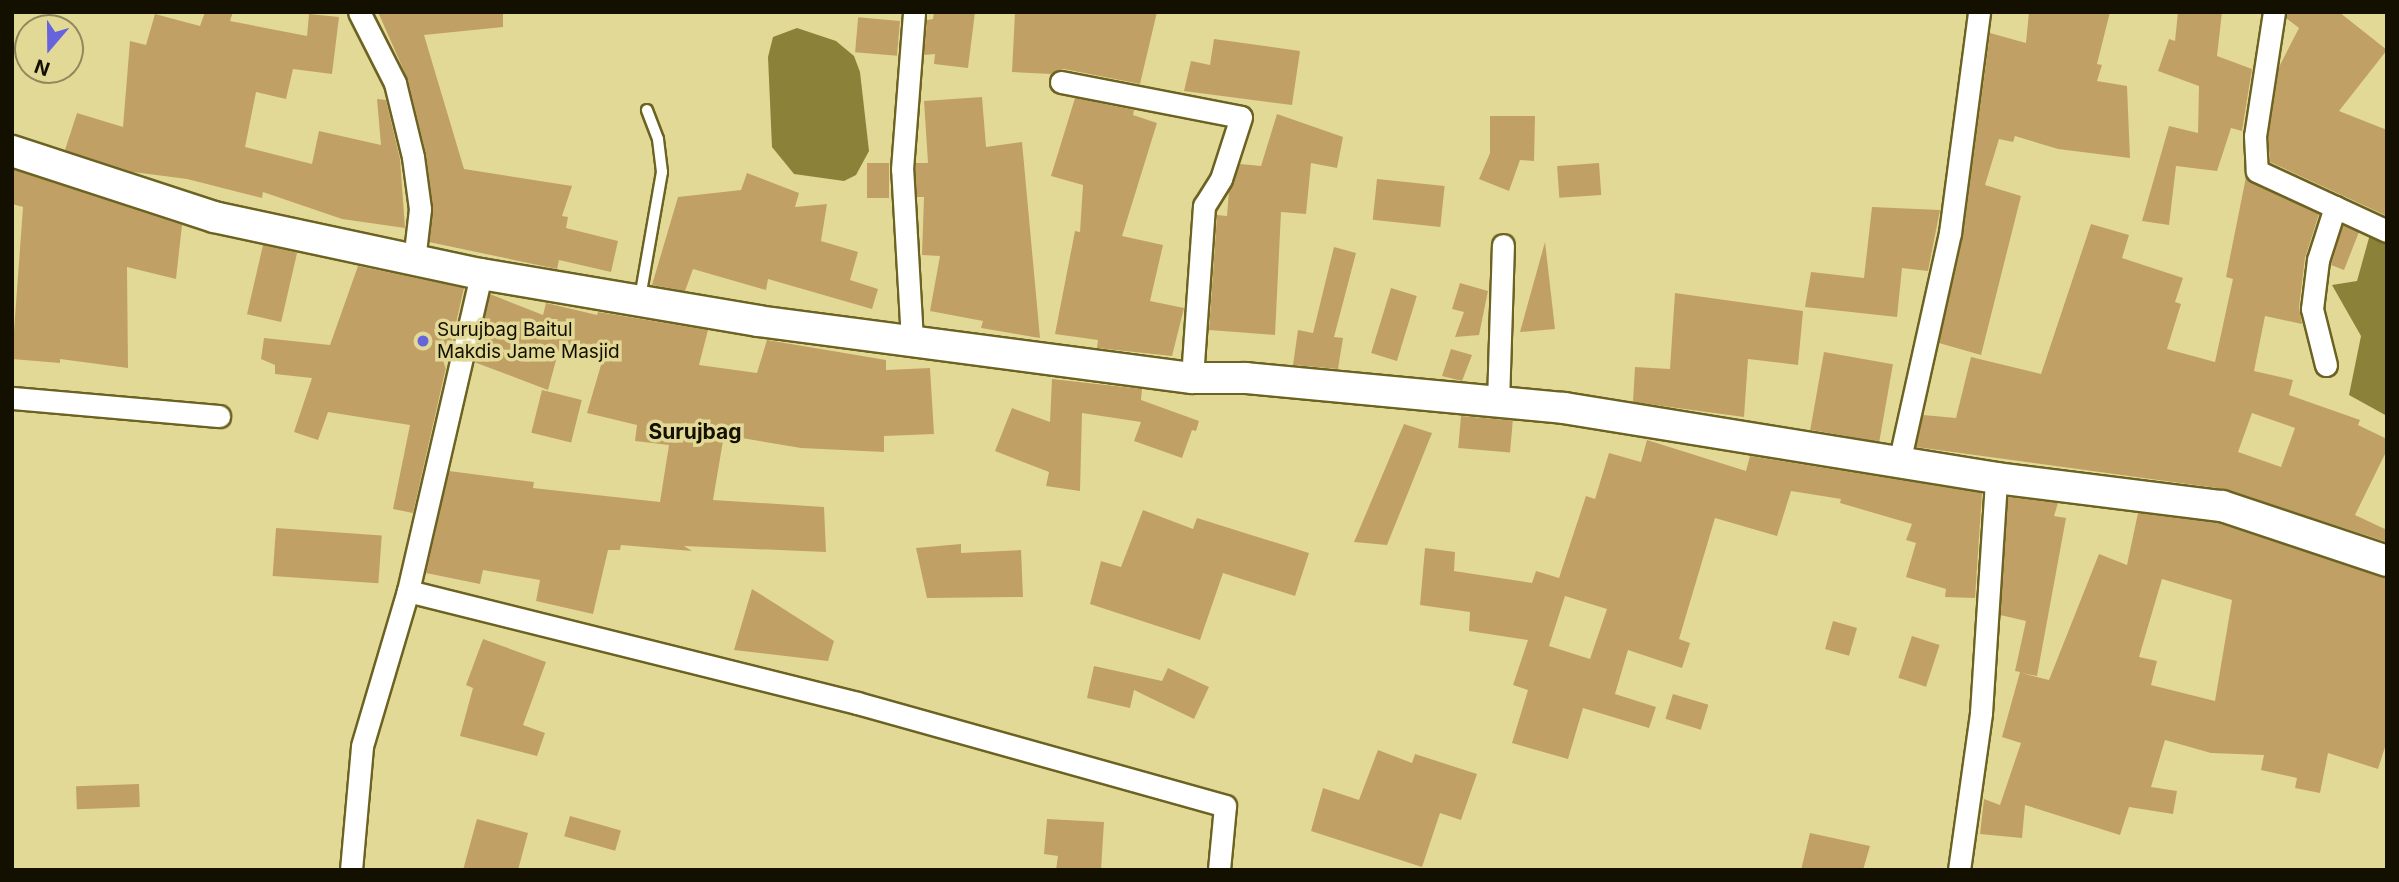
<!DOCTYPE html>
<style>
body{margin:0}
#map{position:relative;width:2399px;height:882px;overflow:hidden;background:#e3d997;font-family:Inter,sans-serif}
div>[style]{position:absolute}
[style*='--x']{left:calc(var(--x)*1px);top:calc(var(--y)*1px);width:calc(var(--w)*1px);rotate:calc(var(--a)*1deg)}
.water>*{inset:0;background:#8c8138}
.building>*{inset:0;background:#c1a066;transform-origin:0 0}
.roads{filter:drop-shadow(2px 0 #6c6222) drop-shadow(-2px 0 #6c6222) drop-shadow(0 2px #6c6222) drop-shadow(0 -2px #6c6222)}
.lane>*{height:10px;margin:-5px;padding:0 5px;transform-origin:5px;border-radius:5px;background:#fff}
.street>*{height:21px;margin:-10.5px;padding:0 10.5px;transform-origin:10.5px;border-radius:10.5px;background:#fff}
.secondary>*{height:30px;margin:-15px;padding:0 15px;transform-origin:15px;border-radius:15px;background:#fff}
.dots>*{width:19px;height:19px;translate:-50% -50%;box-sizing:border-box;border:4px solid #e3d997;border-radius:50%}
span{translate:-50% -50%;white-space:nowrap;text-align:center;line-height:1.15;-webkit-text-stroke:7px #e3d997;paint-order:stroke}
.poi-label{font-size:19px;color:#141000}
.left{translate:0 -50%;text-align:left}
.neighbourhood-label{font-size:21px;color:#141000;font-weight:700}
.frame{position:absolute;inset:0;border:14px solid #141000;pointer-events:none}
.north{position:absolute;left:14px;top:14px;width:70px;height:70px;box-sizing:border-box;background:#e3d997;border:2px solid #90895b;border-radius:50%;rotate:200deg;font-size:19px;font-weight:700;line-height:28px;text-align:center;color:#141000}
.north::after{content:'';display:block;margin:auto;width:24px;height:32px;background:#6763dc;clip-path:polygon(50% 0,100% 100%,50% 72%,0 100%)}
</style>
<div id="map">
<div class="water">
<div style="clip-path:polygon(797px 28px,836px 41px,854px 56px,860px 72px,869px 151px,856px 175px,844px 181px,794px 174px,772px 147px,768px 57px,773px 37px)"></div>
<div style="clip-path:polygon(2372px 227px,2387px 234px,2387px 416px,2349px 395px,2361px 336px,2332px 285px,2357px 281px)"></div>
</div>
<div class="building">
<div style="clip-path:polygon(205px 12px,233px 12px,230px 21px,307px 36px,309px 14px,339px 17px,332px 74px,293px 69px,286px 99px,256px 92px,245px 147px,312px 164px,319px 131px,381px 145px,377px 99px,386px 100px,400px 159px,405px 228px,342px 219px,263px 192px,262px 198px,187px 179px,133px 172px,65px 150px,77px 113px,123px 127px,130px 41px,146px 45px,155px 14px,200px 26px)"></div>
<div style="clip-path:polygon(378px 12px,503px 12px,503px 27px,424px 35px,464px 169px,572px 186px,562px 216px,568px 217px,566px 228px,618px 241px,611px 272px,559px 260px,557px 269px,429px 242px,433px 208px,426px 154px,408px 80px)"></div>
<div style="clip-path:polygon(934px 12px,975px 12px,968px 68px,934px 64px,935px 54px,924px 55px,927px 20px,933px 19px)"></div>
<div style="clip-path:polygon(1015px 12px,1157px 12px,1140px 84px,1064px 69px,1051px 74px,1012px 72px)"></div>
<div style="clip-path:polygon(2029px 12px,2110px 12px,2097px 64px,2102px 65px,2097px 81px,2127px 86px,2130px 158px,2058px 149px,2015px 136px,2013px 142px,1999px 139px,1985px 185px,2021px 196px,1981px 355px,1939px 343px,1963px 235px,1990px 33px,2026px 43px)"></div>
<div style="clip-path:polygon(2178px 12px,2222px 12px,2217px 56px,2252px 69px,2242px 131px,2231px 128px,2217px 171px,2176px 166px,2169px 225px,2142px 221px,2169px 126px,2198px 133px,2199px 86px,2158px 71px,2169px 39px,2175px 41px)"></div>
<div style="clip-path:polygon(2287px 12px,2339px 12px,2387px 50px,2339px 111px,2387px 130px,2387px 216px,2270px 162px,2268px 137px,2279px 67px,2299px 28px,2286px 18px)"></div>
<div style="left:900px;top:21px;width:35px;height:42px;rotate:95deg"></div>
<div style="clip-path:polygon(1214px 39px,1300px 51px,1292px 105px,1184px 91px,1191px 61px,1210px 65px)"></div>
<div style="clip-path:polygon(982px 97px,986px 147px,1022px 142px,1040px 338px,981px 328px,983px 321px,930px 311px,940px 256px,922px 255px,924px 197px,917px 197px,915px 169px,916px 163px,928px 163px,924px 101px)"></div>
<div style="clip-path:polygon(1075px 98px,1134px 110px,1133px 115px,1157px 123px,1122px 236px,1163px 245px,1150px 301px,1184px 308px,1172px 356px,1097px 348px,1098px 340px,1055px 334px,1075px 231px,1080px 232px,1083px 185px,1051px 176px)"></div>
<div style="clip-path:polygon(1277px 114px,1343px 137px,1337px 168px,1311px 163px,1306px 214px,1281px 212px,1275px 335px,1209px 330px,1217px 215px,1227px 216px,1229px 190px,1240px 164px,1261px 166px)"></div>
<div style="clip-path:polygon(1490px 116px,1535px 116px,1534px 161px,1520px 160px,1509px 191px,1479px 179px,1490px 153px)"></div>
<div style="left:867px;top:163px;width:22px;height:35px"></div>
<div style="left:1599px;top:163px;width:32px;height:42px;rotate:86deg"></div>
<div style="clip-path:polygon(12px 169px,182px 225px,176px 279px,127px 267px,128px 368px,60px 359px,60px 363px,12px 359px,23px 207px,12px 204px)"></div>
<div style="clip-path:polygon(747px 173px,799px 193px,795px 207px,827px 204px,821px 241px,858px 252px,850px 280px,878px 289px,872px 309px,768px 279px,766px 290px,693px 269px,685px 291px,652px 285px,678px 197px,741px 190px)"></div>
<div style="clip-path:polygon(evenodd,2246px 177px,2319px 214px,2305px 258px,2299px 307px,2302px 324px,2265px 316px,2254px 371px,2293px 380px,2289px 395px,2360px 420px,2358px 425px,2387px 439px,2387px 450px,2355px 515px,2387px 530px,2387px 542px,2224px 489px,1916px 447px,1923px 415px,1956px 418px,1971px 357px,2041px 374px,2091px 224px,2129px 235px,2122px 258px,2183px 278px,2175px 302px,2181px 304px,2167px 349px,2215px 362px,2233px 279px,2226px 277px,2246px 177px,2252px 413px,2295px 428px,2281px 467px,2238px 452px,2252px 413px)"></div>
<div style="left:1377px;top:179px;width:68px;height:41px;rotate:6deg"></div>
<div style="clip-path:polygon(1872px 207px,1940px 210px,1928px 271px,1902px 268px,1897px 317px,1805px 307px,1811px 272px,1864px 278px)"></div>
<div style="clip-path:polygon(2343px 225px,2359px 232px,2344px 270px,2331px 265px)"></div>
<div style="clip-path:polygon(1545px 242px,1555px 329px,1520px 332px)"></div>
<div style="left:263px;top:245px;width:35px;height:71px;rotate:13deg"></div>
<div style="clip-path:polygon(1334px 247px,1356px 253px,1334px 337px,1343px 338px,1338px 369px,1293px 365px,1298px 330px,1313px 333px)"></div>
<div style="clip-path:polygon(358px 266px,464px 288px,413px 513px,393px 509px,410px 425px,328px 412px,318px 440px,294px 432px,312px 378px,275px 374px,275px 365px,261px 359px,264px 338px,330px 345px)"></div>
<div style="clip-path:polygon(1460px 283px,1488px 291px,1479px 335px,1455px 337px,1464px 312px,1452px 309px)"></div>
<div style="left:1391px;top:288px;width:27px;height:68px;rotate:17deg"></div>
<div style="clip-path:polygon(1675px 293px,1803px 311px,1798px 365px,1748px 359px,1744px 417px,1633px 402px,1635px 367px,1670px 369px)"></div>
<div style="clip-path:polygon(490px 294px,543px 315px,546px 303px,597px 315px,598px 312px,708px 330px,699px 365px,757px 373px,767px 340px,886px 360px,886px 370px,930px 368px,934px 434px,884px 436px,884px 452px,801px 448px,724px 435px,713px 500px,824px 507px,826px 552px,684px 546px,692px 551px,621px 545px,620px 550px,608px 550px,593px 614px,536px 601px,540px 580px,483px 570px,480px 584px,426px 573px,449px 471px,534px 482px,533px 488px,660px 502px,669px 445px,635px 441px,637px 425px,587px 413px,603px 358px,559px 349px,548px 390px,474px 362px)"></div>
<div style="clip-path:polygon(1451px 349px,1472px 355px,1462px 381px,1442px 376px)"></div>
<div style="left:1824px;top:352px;width:70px;height:79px;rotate:10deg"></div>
<div style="clip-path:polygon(1052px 379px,1142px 389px,1141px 400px,1199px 421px,1196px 431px,1192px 430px,1182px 458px,1134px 441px,1141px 422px,1082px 413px,1080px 491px,1046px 486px,1049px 472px,995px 451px,1012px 408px,1050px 422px)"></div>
<div style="left:542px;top:390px;width:41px;height:44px;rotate:14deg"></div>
<div style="left:1461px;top:416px;width:52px;height:32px;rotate:5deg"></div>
<div style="clip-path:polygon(1404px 424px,1432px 433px,1387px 545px,1354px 542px)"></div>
<div style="clip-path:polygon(evenodd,1647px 440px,1746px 471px,1750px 456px,1982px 493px,1975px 598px,1945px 597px,1946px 589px,1906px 577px,1916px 543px,1906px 540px,1912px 524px,1840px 503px,1841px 499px,1791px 491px,1777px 536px,1715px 518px,1679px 639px,1690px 643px,1682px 668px,1628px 650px,1615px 694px,1656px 707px,1649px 728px,1583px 708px,1568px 759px,1512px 743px,1528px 690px,1513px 685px,1528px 640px,1469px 631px,1470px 612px,1420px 605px,1425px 548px,1455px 552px,1454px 571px,1532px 583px,1536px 571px,1559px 578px,1586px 496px,1595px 499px,1609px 453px,1641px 462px,1647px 440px,1565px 596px,1607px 609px,1590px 659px,1549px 646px,1565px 596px)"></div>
<div style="clip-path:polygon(evenodd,2008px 497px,2058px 503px,2054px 516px,2066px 518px,2037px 676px,2021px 673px,2049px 680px,2099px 554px,2127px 565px,2138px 513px,2218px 523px,2387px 578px,2387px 741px,2378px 769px,2328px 753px,2320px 793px,2295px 788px,2297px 778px,2261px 770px,2264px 755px,2211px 753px,2165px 740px,2151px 787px,2177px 791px,2173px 814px,2129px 807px,2120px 835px,2025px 805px,2022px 838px,1980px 834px,1984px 799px,2000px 805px,2021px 743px,2002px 737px,2020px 672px,2015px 671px,2026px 621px,2000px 615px,2008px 497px,2162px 579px,2232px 600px,2215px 701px,2151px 685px,2157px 661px,2139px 657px,2162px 579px)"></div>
<div style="clip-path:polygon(1143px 510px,1193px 529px,1197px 518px,1309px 553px,1295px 596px,1223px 573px,1200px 640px,1090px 604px,1101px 561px,1121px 567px)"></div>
<div style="left:276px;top:528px;width:106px;height:48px;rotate:4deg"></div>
<div style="clip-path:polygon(961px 544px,961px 553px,1021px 550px,1023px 597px,927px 598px,916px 548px)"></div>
<div style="clip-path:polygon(752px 589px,834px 641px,828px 661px,734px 650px)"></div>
<div style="left:1833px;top:621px;width:25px;height:29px;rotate:16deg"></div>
<div style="left:1912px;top:636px;width:29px;height:44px;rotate:18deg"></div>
<div style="clip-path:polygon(483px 639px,546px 662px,523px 725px,545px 733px,537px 756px,460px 736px,473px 688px,466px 685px)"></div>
<div style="clip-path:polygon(1094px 666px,1162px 681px,1168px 668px,1209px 687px,1194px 719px,1134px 690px,1130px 708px,1087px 698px)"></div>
<div style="left:1673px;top:694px;width:37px;height:26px;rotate:17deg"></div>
<div style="clip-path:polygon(1378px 750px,1412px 763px,1415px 754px,1477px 774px,1461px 820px,1440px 813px,1422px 867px,1311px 831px,1323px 788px,1359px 800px)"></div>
<div style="left:139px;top:784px;width:23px;height:63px;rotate:88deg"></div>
<div style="left:570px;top:816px;width:53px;height:21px;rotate:16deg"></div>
<div style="clip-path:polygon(477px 819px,528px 833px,518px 870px,463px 870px)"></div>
<div style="clip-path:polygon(1047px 819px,1104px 822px,1101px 870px,1056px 870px,1058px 856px,1044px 854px)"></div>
<div style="clip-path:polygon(1810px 833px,1870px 846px,1863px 870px,1801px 870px)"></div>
</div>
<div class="roads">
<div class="lane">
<div style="--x:640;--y:298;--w:128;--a:-80.1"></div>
<div style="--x:662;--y:172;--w:33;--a:-97"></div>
<div style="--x:658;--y:139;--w:31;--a:-111"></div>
</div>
<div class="street">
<div style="--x:359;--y:12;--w:80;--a:63.1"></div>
<div style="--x:395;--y:83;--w:76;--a:76.3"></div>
<div style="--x:413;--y:157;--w:52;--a:82.3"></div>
<div style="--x:420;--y:209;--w:52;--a:96.6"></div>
<div style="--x:2274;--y:12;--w:125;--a:98.7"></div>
<div style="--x:2255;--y:136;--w:35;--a:87"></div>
<div style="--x:2257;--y:171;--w:143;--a:24.8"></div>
<div style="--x:1061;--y:82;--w:183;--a:11"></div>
<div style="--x:1241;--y:117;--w:65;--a:107.9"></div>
<div style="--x:1221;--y:179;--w:32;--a:122"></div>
<div style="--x:1204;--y:206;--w:172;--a:94"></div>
<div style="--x:912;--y:340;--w:171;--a:-93.3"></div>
<div style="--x:902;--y:169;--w:157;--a:-85.6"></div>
<div style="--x:2326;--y:365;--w:58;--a:-104"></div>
<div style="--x:2312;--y:309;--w:49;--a:-83"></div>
<div style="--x:2318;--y:260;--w:56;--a:-72.2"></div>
<div style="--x:12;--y:398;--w:208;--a:5"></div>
<div style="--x:1498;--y:402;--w:157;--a:-88.2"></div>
<div style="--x:1899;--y:463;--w:236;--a:-77.5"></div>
<div style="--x:1950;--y:233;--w:223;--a:-82.5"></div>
<div style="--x:408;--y:591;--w:463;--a:14"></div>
<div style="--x:857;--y:703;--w:382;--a:15.6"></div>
<div style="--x:1225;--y:806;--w:64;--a:95.4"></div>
<div style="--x:351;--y:870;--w:124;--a:-84.9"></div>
<div style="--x:362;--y:746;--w:162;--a:-73.5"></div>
<div style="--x:408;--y:591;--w:325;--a:-77"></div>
<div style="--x:1959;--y:870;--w:159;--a:-82"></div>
<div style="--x:1981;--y:713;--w:235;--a:-86.3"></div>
</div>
<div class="secondary">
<div style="--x:12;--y:151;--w:213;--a:18.1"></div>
<div style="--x:214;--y:217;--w:273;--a:12.1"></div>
<div style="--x:481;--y:274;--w:281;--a:9.6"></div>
<div style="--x:758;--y:321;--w:438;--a:7.5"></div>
<div style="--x:1192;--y:378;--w:54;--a:0"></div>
<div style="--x:1246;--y:378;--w:319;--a:5.4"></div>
<div style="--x:1564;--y:408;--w:438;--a:9.2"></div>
<div style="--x:1996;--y:478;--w:228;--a:7.1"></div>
<div style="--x:2222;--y:506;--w:174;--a:18.4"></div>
</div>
</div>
<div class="dots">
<div style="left:423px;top:341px;background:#6763dc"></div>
</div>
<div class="poi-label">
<span class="left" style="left:437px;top:341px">Surujbag Baitul<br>Makdis Jame Masjid</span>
</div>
<div class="neighbourhood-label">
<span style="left:695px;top:432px">Surujbag</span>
</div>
<div class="frame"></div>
<div class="north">N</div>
</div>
